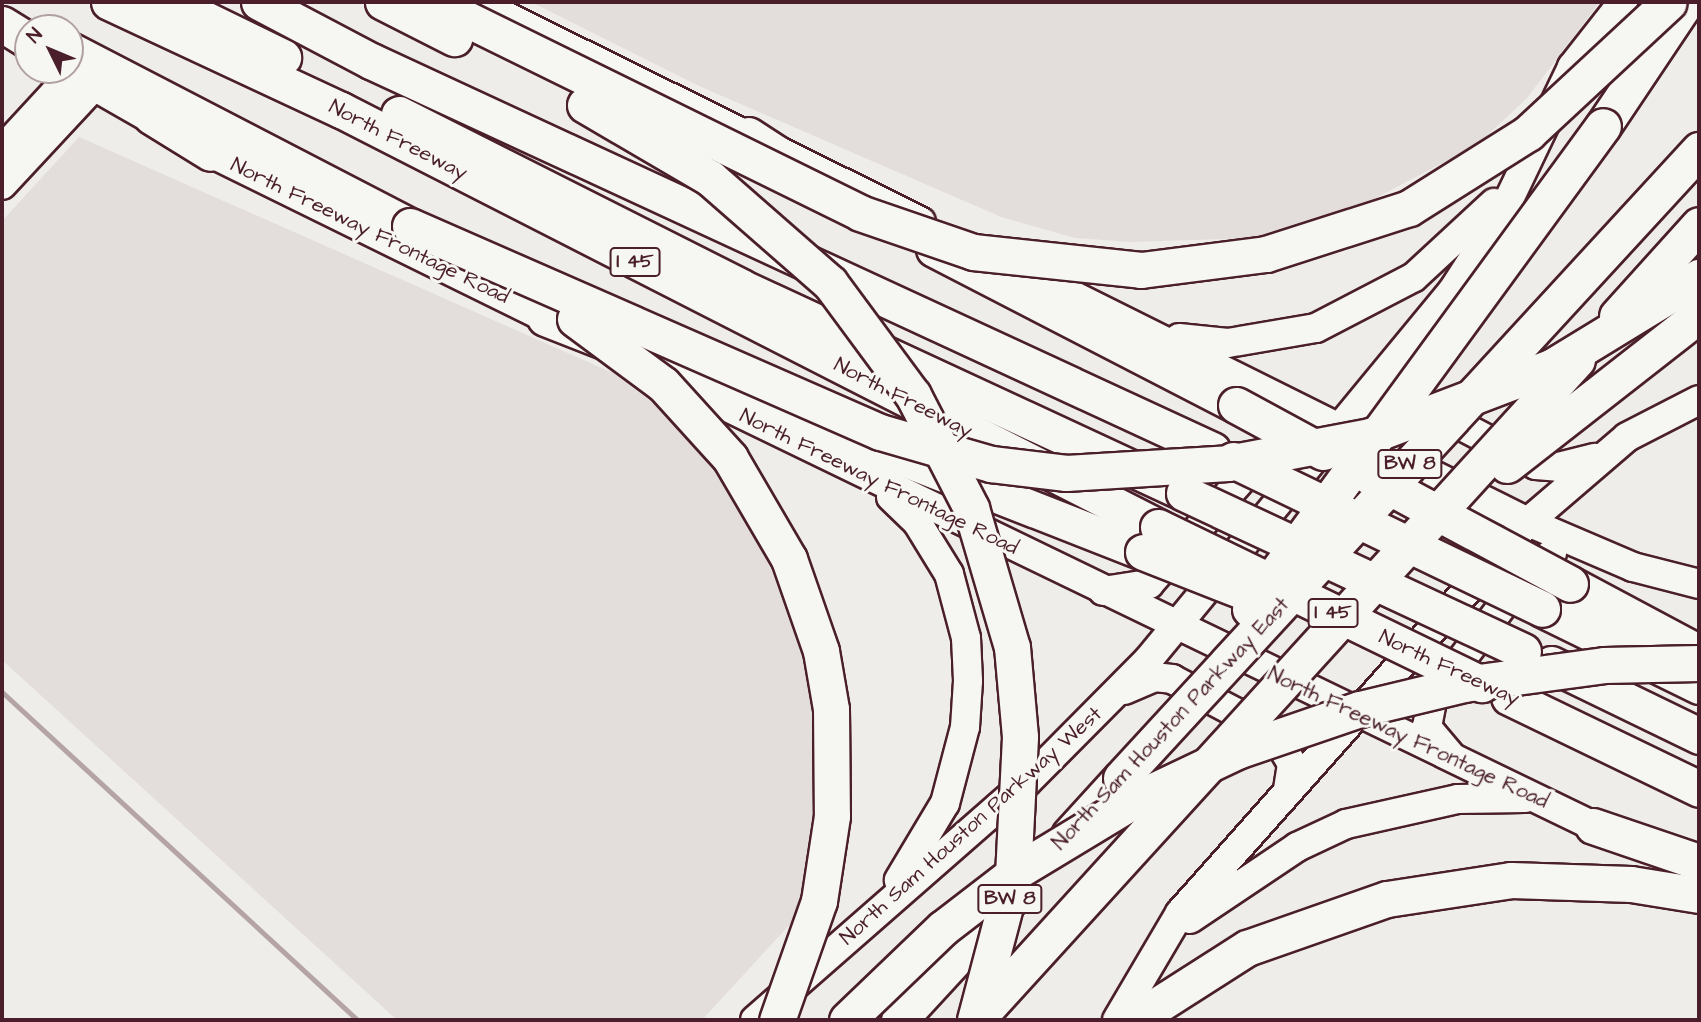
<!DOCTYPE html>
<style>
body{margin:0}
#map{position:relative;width:1701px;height:1022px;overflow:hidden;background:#efedea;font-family:"Architects Daughter",sans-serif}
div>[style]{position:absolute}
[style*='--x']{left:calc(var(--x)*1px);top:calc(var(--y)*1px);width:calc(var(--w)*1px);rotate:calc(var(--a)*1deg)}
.built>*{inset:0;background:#e3dedc}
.stream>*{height:5px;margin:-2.5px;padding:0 2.5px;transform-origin:2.5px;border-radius:2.5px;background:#b4a4a5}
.roads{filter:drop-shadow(2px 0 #4a1f2b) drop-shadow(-2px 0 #4a1f2b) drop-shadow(0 2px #4a1f2b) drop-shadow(0 -2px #4a1f2b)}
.secondary>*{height:28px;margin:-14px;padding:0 14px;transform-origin:14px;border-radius:14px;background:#f6f6f2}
.highway>*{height:35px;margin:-17.5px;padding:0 17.5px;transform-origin:17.5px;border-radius:17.5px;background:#f6f6f2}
.bridges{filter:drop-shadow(2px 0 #4a1f2b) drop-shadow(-2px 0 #4a1f2b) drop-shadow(0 2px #4a1f2b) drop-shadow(0 -2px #4a1f2b)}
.highway-bridge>*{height:35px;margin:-17.5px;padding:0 17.5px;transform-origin:17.5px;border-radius:17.5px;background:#f6f6f2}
span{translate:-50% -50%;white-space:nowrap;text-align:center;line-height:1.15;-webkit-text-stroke:6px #f6f6f2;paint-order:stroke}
.shield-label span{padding:2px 5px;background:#f6f6f2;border:2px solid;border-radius:5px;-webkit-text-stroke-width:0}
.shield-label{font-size:19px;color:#4a1f2b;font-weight:700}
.street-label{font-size:21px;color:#4a1f2b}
.frame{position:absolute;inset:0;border:4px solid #4a1f2b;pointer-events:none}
.north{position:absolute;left:14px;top:14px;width:70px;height:70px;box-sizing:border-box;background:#f6f6f2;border:2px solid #b1a0a2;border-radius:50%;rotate:313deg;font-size:19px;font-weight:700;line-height:28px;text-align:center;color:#4a1f2b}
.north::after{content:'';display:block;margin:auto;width:24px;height:32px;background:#4a1f2b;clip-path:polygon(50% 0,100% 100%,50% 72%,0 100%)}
</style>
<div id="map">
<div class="built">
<div style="clip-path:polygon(531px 2px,1600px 2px,1527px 98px,1477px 145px,1370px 201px,1254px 238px,1130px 242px,1075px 238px,1001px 217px,699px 86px)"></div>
<div style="clip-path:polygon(79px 137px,613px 373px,690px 431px,754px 533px,784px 598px,811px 683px,820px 762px,812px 850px,794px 920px,702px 1020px,397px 1020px,2px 660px,2px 221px)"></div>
</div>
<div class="stream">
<div style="--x:2;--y:692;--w:484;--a:42.7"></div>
</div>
<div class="roads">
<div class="secondary">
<div style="--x:477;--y:2;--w:495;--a:26.3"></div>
<div style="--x:66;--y:70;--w:167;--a:29.8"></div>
<div style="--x:211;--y:153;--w:394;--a:26.2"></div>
<div style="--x:2;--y:150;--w:105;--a:-47.3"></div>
<div style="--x:2;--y:185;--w:135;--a:-47.1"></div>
<div style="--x:1002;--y:260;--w:588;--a:26.48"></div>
<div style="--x:1528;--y:522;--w:114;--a:23.2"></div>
<div style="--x:1633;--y:567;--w:68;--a:14.4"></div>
<div style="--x:1179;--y:338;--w:49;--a:5.8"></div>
<div style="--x:1228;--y:343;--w:89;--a:-9.7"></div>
<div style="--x:1316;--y:328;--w:110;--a:-27.5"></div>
<div style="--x:1414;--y:277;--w:109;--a:-42.8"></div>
<div style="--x:692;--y:390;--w:1020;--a:25.81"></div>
<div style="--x:1433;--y:411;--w:116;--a:27.7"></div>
<div style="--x:1536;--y:465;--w:22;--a:5"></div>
<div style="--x:1558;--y:467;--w:38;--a:-14"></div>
<div style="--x:891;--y:497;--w:36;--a:44"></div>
<div style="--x:917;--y:522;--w:61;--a:58.4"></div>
<div style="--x:949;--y:574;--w:66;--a:75.1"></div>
<div style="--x:966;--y:638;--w:43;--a:87.3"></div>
<div style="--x:968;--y:681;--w:46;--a:93.7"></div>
<div style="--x:965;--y:727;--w:79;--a:104.7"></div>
<div style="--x:945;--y:803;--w:90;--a:120.9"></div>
<div style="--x:1103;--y:591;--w:47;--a:-8.7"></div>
<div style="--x:1149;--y:584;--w:174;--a:-48.5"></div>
<div style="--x:1124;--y:690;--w:33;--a:-23"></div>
<div style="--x:1154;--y:677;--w:18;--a:6"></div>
<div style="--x:1172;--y:679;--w:114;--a:27.7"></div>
<div style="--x:1273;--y:732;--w:37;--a:59"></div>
<div style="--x:1292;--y:764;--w:24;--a:99"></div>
<div style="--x:1451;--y:756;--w:38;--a:-130"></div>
<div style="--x:1427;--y:727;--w:31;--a:-79"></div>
<div style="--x:1433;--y:697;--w:153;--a:-52.7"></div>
<div style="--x:1526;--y:575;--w:34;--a:-40"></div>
<div style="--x:1190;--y:919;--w:129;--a:-33.9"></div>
<div style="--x:1297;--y:847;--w:54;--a:-25.1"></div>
<div style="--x:1346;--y:824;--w:115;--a:-12.6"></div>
<div style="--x:1458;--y:799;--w:67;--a:-0.9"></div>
<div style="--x:755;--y:1020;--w:361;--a:-41.2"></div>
<div style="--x:1027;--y:782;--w:172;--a:-45.2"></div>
<div style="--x:1148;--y:660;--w:480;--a:-50.5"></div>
<div style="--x:1453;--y:290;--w:90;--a:-57.2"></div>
<div style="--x:1502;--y:214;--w:163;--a:-64.5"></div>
<div style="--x:1572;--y:67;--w:83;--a:-51.9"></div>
<div style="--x:1117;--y:1020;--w:124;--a:-59.5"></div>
<div style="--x:1180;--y:913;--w:523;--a:-48.33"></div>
<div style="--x:1528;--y:522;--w:130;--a:-40.6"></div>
<div style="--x:1627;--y:437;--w:81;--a:-27.2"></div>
</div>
<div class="highway">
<div style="--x:109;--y:2;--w:256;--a:25"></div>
<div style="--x:341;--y:110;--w:917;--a:27.04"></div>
<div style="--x:170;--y:2;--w:126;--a:26"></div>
<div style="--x:259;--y:2;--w:127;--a:27.8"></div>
<div style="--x:371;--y:61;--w:927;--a:24.82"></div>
<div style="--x:2;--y:24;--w:31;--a:32"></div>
<div style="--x:70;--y:50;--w:383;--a:27.4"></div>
<div style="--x:399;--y:114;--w:383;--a:26.8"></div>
<div style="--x:741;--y:287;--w:489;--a:24.9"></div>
<div style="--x:151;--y:116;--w:70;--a:31.7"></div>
<div style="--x:1603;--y:126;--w:149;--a:-56.2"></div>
<div style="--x:748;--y:135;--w:72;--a:33"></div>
<div style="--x:934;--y:249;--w:340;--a:27.3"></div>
<div style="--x:545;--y:318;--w:642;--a:21.37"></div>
<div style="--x:1570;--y:584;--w:146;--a:28.1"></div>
<div style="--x:1542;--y:609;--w:175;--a:26.1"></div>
<div style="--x:1551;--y:664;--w:165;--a:25.9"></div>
<div style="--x:1509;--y:697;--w:211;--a:25.8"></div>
<div style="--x:1593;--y:826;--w:112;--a:18.8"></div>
<div style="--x:1069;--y:835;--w:77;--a:-47.6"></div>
<div style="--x:899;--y:1020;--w:167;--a:-47.4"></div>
<div style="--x:1134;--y:1020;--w:134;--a:-32.5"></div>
<div style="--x:1247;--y:948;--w:148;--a:-19.3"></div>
<div style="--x:1387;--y:899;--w:125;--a:-8.7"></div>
<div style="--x:1511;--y:880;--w:120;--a:1.9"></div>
<div style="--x:1631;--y:884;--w:69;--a:9.2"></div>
</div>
</div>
<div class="bridges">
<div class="highway-bridge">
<div style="--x:383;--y:2;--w:80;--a:26.9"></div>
<div style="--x:432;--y:2;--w:477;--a:26.2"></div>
<div style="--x:860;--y:213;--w:120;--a:19"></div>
<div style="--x:973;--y:252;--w:169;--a:6.1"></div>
<div style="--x:1141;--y:270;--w:126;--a:-7.3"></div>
<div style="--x:1266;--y:254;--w:150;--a:-17.8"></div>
<div style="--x:1409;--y:208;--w:141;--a:-32.2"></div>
<div style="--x:1528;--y:133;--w:192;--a:-42.9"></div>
<div style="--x:585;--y:105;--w:145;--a:30.3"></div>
<div style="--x:710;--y:178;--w:159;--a:41.2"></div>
<div style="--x:830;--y:283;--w:139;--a:53.5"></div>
<div style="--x:913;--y:395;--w:127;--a:62.8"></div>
<div style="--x:971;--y:508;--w:145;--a:73.6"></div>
<div style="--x:1012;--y:647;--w:90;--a:84.9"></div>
<div style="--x:1020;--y:737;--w:139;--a:92.9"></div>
<div style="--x:1013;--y:876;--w:149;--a:104.8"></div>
<div style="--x:410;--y:226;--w:513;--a:23.67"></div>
<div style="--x:880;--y:432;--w:116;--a:16.1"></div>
<div style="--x:991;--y:464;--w:76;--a:6.8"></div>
<div style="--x:1066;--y:473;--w:162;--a:-3.5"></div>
<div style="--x:1228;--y:463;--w:145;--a:-10.8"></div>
<div style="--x:1370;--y:436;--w:196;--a:-20.9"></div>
<div style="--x:1553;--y:366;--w:171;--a:-31.4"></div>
<div style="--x:1617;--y:316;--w:122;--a:-48"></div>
<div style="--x:575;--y:319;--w:109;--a:36.5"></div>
<div style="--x:663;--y:384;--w:100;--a:47.8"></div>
<div style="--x:730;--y:458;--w:117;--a:59.7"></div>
<div style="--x:789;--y:559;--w:97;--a:70.8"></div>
<div style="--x:821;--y:651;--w:59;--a:80.2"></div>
<div style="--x:831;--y:709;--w:107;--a:89.5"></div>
<div style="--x:832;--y:816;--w:86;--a:98.7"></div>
<div style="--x:819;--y:901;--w:126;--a:109.4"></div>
<div style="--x:1236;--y:405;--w:99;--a:28.4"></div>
<div style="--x:1233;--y:460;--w:343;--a:25.7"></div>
<div style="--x:1507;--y:465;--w:244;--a:-38"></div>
<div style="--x:1369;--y:476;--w:228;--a:28.2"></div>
<div style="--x:1184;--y:493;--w:374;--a:25"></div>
<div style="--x:1158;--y:527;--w:360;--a:25.9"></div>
<div style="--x:1143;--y:552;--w:104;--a:21.4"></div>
<div style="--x:1250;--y:609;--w:598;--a:-53.84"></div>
<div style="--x:1121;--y:778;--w:854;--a:-47.37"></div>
<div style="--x:983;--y:1012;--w:882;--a:-47.67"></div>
<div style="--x:847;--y:1020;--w:133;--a:-43.8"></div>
<div style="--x:943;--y:928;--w:93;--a:-37.6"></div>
<div style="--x:1017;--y:871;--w:139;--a:-31.2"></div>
<div style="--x:1136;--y:799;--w:112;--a:-25.4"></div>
<div style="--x:1237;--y:751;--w:130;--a:-18.9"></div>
<div style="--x:1360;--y:709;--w:107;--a:-13.5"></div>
<div style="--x:1464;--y:684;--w:141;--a:-7.7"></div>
<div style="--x:1604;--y:665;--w:95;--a:-1.2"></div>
</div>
</div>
<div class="shield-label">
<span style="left:635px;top:262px">I 45</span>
<span style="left:1410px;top:464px">BW 8</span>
<span style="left:1333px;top:613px">I 45</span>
<span style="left:1010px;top:899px">BW 8</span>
</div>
<div class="street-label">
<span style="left:398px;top:140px;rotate:27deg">North Freeway</span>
<span style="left:370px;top:231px;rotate:26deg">North Freeway Frontage Road</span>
<span style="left:903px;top:398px;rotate:27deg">North Freeway</span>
<span style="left:879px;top:482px;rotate:26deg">North Freeway Frontage Road</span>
<span style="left:1449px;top:668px;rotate:25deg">North Freeway</span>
<span style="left:1171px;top:724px;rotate:-47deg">North Sam Houston Parkway East</span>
<span style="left:1408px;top:738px;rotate:25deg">North Freeway Frontage Road</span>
<span style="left:971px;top:826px;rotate:-42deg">North Sam Houston Parkway West</span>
</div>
<div class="frame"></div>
<div class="north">N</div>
</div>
